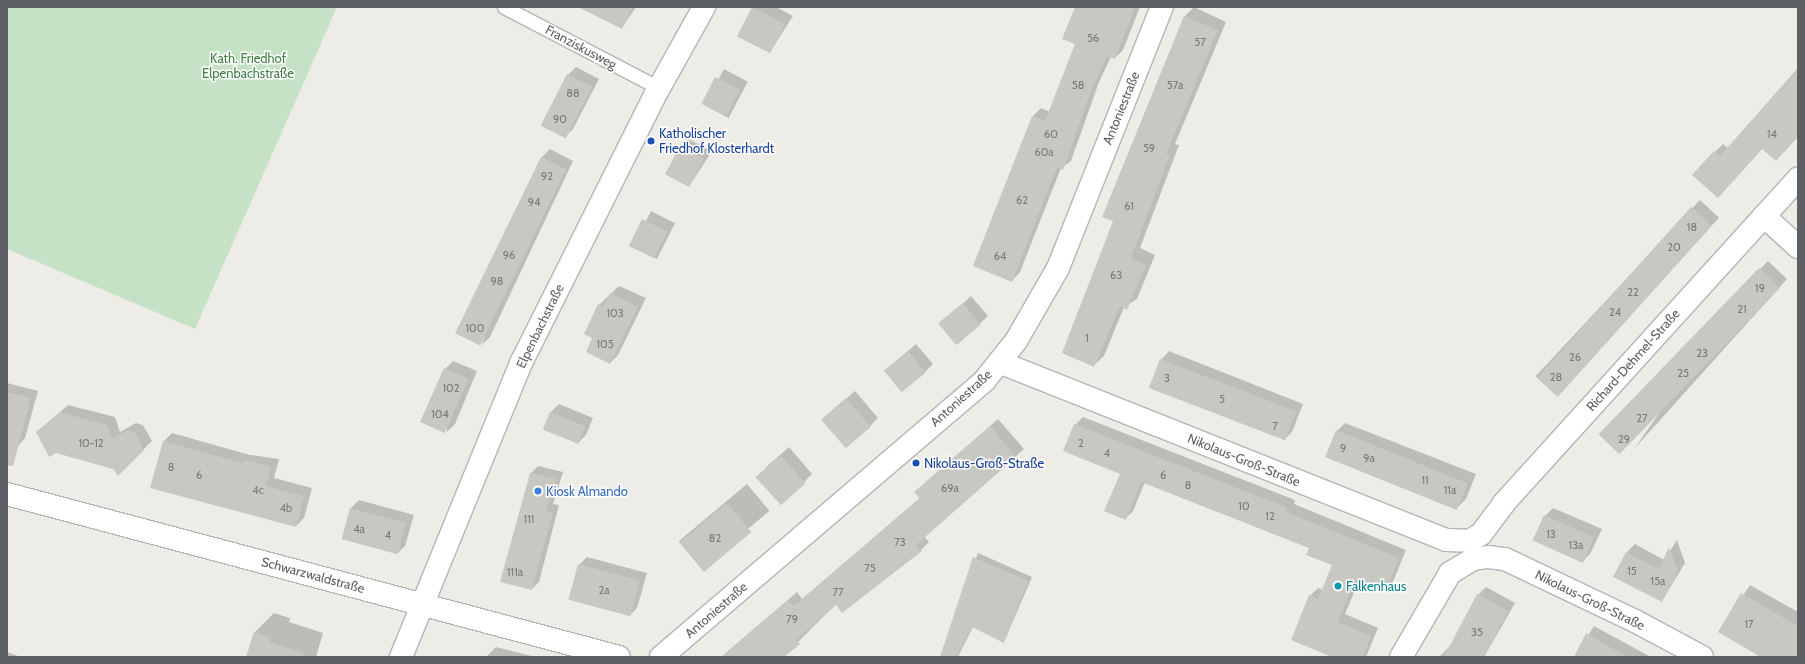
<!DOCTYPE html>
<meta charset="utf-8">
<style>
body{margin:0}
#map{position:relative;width:1805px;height:664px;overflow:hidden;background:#eeece6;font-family:Cabin,sans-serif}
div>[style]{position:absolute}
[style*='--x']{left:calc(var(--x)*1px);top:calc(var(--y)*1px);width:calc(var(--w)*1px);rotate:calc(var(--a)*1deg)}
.green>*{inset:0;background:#c6e2c6}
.shadow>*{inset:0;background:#0003;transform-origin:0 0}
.building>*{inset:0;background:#c9c7c2;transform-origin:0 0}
.roads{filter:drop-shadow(1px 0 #b3b5b9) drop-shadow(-1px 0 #b3b5b9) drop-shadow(0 1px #b3b5b9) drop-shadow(0 -1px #b3b5b9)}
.lane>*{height:13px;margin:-6.5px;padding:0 6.5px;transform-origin:6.5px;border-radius:6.5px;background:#fff}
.street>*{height:22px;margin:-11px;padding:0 11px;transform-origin:11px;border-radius:11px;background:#fff}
.secondary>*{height:22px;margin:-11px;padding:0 11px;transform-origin:11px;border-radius:11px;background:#fff}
.dots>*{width:11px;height:11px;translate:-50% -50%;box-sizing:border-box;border:2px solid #fff;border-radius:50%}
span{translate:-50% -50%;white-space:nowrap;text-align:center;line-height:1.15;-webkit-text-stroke:3px #fff;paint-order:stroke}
.number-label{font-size:11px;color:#787a7c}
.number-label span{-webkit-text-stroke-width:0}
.street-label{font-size:13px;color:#5d6064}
.park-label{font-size:13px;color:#418045}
.transit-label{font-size:13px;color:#164399}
.left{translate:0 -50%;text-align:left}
.shop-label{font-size:13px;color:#366cbe}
.culture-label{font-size:13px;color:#0d838f}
.frame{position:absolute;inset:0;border:8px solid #5d6064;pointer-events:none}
</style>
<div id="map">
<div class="green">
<div style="clip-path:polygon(7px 7px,337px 7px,195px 329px,7px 249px)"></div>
</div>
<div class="shadow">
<div style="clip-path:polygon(604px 7px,636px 7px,622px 28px)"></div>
<div style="clip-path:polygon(753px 7px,776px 7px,793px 16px,770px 52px,738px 36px)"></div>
<div style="clip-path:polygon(1076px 7px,1140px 7px,1123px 50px,1115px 58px,1111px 57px,1099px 82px,1071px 161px,1061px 168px,1020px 272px,1012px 281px,1033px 116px,1041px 108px,1050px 112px,1077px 44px)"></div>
<div style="clip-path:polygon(1194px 7px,1226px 22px,1175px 144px,1179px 145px,1140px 248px,1155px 255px,1137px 299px,1124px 307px,1104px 356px,1094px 365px,1184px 17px)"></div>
<div style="clip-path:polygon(576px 67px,599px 79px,573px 129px,565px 137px,568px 75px)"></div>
<div style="clip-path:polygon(1798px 68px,1798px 136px,1763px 148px,1718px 197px,1715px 152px,1723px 144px,1728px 148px)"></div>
<div style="left:724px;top:69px;width:27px;height:41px;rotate:28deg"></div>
<div style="clip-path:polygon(688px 139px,712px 151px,690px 185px,680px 147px)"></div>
<div style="clip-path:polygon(550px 149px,573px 161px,490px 337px,482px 345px,542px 157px)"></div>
<div style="left:1700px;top:200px;width:26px;height:241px;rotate:43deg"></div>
<div style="left:651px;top:211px;width:27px;height:40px;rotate:27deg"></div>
<div style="clip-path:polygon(1768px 261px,1787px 279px,1634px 449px,1760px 269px)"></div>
<div style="clip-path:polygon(619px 286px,646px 298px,618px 355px,610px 363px,594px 338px,585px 334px,599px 305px)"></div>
<div style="clip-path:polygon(971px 296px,988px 316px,958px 344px,949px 316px)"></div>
<div style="clip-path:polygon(916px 344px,933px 364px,925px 372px,894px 363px)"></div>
<div style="clip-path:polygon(1169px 351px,1303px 404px,1292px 432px,1284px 440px,1161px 360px)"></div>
<div style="clip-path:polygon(453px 361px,477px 371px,455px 424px,447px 432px,445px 369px)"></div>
<div style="clip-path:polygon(7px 383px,38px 391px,25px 438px,18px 446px,7px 443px)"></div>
<div style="clip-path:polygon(855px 391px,878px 418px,870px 426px,822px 420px)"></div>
<div style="clip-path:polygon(559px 404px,593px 418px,586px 435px,578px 443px,544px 430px,551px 412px)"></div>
<div style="clip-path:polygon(68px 405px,115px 417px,120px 432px,136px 423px,143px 425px,152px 441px,118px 474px,114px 468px,37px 432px)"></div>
<div style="clip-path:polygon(1083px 417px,1295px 500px,1294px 504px,1406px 550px,1392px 584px,1384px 591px,1359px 581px,1345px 614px,1378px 628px,1366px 657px,1335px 657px,1310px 596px,1318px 588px,1323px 590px,1333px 565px,1310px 547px,1145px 482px,1133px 511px,1125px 519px,1121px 473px,1075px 425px)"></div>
<div style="clip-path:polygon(998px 419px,1024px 449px,924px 536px,929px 542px,921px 550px,836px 604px,783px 657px,721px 657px,797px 592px,802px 599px,920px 498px,915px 492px)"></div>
<div style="clip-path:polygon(1345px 423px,1476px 474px,1466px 499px,1458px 507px,1337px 431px)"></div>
<div style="clip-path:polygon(172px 433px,250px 455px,279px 459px,274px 478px,312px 488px,304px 518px,296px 526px,164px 441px)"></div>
<div style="clip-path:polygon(789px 447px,812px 474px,804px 482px,765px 468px)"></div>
<div style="clip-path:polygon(538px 466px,563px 472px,553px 504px,559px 505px,539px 582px,532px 589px,501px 581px,531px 473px)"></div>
<div style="left:747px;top:484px;width:35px;height:89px;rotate:50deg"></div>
<div style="clip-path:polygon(359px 500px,414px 515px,405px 546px,397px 554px,342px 539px,351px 508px)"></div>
<div style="clip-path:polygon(1553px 508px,1602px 529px,1590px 554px,1582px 562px,1545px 516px)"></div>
<div style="clip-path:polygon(1677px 540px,1685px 563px,1662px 601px,1627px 552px,1635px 544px,1664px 560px)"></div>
<div style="clip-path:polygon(978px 553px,1032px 577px,1004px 642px,973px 627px,958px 657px,940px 657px)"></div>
<div style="clip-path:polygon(587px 557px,647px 573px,637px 608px,629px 616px,579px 565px)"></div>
<div style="clip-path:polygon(1750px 585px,1798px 612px,1798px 657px,1761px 657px,1719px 632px)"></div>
<div style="clip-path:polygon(1486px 587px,1515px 603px,1484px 657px,1439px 657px,1452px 644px,1478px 595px)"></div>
<div style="clip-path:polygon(274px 613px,290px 618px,289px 622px,323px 633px,316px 657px,247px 657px,254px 633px)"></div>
<div style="clip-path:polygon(1594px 626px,1651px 657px,1575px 657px)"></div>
<div style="clip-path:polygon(496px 647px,535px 657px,486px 657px)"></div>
<div style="clip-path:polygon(7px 652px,21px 657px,7px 657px)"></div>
</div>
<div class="building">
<div style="clip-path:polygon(578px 7px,633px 7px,622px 29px)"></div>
<div style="left:752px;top:7px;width:37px;height:33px;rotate:27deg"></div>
<div style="clip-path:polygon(1075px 7px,1135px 7px,1115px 59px,1107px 56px,1091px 91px,1063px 170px,1057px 167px,1012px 282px,973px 266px,1032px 116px,1045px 121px,1075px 44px,1062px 39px)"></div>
<div style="clip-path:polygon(1184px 16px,1218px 30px,1166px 154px,1170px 155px,1131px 258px,1146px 265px,1127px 310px,1120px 306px,1094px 367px,1062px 353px,1113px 221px,1102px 217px)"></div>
<div style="clip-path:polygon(1798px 68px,1798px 137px,1776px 161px,1762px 149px,1718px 198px,1692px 175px,1714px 151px,1720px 156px)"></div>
<div style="left:567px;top:74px;width:28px;height:58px;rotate:27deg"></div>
<div style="left:715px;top:77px;width:28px;height:30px;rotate:27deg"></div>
<div style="left:680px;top:146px;width:27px;height:32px;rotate:28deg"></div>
<div style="left:541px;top:157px;width:28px;height:196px;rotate:26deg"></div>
<div style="left:1691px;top:207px;width:28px;height:230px;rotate:42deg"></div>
<div style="left:642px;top:219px;width:28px;height:30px;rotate:26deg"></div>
<div style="left:1759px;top:268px;width:29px;height:231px;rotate:44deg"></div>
<div style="clip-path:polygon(610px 293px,638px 307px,610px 364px,586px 352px,592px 338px,584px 334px,598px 304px,603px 307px)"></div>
<div style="left:963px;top:303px;width:28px;height:32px;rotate:51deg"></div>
<div style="left:908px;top:351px;width:28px;height:31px;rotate:51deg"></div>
<div style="left:1160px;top:359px;width:146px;height:31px;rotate:21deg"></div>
<div style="left:444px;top:368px;width:27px;height:59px;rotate:24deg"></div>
<div style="clip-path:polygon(7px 392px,31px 398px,13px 466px,7px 465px)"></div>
<div style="left:846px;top:398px;width:38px;height:33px;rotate:49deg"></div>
<div style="clip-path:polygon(60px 412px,107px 425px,112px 439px,127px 430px,135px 432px,144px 450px,118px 476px,113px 469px,56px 453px,49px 457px,36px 432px)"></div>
<div style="left:550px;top:412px;width:38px;height:19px;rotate:22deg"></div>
<div style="clip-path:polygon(1074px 424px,1288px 508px,1286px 512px,1399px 558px,1385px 593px,1355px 580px,1338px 622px,1371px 636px,1363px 657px,1332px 657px,1291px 640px,1309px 595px,1318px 599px,1332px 565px,1306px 555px,1309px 548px,1141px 482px,1126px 520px,1104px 511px,1120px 474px,1063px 451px)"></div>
<div style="clip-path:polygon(990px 426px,1016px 457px,916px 545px,922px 551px,842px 613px,836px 605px,796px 640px,800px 644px,784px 657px,721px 657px,788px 600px,794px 606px,920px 498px,914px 492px)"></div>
<div style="left:1336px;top:430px;width:142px;height:29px;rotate:22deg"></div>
<div style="clip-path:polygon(163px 441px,243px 463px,244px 460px,271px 467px,266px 486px,304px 496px,296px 527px,150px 488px)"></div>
<div style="left:780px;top:455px;width:38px;height:33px;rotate:48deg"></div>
<div style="clip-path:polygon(530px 473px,556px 479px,546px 511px,553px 512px,532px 590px,500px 582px)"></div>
<div style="left:727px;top:503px;width:38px;height:62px;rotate:50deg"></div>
<div style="left:350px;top:508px;width:58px;height:32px;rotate:15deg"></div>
<div style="left:1544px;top:515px;width:55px;height:28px;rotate:24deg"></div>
<div style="clip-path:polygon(1669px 547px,1678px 571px,1662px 602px,1613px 577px,1626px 552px,1659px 569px)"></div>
<div style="clip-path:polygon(973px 557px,1028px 581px,1004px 643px,972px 627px,957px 657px,940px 657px)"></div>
<div style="left:578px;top:564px;width:64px;height:37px;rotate:15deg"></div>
<div style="clip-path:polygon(1741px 593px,1798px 626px,1798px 657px,1761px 657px,1718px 632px)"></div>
<div style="clip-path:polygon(1477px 594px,1508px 611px,1484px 657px,1444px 657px)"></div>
<div style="clip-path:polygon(254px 632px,271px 638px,269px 642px,304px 653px,303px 657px,246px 657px)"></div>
<div style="clip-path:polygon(1586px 633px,1627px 657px,1574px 657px)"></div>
</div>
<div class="roads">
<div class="lane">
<div style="--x:504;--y:7;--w:175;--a:27.6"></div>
</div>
<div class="street">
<div style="--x:1764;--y:216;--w:46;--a:42.4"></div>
<div style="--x:999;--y:362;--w:481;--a:21.7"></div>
<div style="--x:1446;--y:540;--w:23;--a:2"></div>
<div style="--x:1469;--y:541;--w:14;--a:-30"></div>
<div style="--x:1481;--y:534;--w:39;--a:-53"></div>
<div style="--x:1504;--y:503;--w:438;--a:-47.8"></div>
<div style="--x:7;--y:494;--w:633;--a:14.91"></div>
<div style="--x:661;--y:657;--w:425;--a:-40.5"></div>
<div style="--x:984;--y:381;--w:51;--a:-51.3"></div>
<div style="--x:1016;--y:341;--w:84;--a:-60.1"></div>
<div style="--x:1058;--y:268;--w:281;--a:-68.3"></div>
<div style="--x:1401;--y:657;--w:97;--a:-59.7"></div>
<div style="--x:1450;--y:573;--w:27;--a:-31"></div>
<div style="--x:1473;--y:559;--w:15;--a:-8"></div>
<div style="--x:1488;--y:557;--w:17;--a:7"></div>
<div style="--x:1505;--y:559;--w:144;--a:25.5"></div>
<div style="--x:1635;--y:621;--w:76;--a:28.2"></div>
</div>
<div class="secondary">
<div style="--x:401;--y:657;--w:320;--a:-67.8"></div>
<div style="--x:522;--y:361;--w:305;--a:-63.4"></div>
<div style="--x:659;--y:88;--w:93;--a:-60.9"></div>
</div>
</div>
<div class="dots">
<div style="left:651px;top:141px;background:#1a4fb4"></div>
<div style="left:916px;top:463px;background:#1a4fb4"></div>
<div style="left:538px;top:491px;background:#3f7fe0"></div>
<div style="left:1338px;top:586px;background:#0f9aa8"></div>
</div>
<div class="number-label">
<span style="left:1093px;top:38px">56</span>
<span style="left:1200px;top:42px">57</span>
<span style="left:1078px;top:85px">58</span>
<span style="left:1175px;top:85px">57a</span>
<span style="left:573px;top:93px">88</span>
<span style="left:560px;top:119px">90</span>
<span style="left:1051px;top:134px">60</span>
<span style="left:1772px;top:134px">14</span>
<span style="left:1149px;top:148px">59</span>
<span style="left:1044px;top:152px">60a</span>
<span style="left:547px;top:176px">92</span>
<span style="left:1022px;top:200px">62</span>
<span style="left:534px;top:202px">94</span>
<span style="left:1129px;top:206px">61</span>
<span style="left:1692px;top:227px">18</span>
<span style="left:1674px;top:247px">20</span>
<span style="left:509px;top:255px">96</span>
<span style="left:1000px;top:256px">64</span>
<span style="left:1116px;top:275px">63</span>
<span style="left:497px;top:281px">98</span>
<span style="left:1760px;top:288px">19</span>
<span style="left:1633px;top:292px">22</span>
<span style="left:1742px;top:309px">21</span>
<span style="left:1615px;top:312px">24</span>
<span style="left:615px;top:313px">103</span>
<span style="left:475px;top:328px">100</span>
<span style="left:1087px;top:338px">1</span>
<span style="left:605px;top:344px">105</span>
<span style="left:1702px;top:353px">23</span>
<span style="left:1575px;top:357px">26</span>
<span style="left:1683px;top:373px">25</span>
<span style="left:1556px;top:377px">28</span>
<span style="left:1167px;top:378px">3</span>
<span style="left:451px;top:388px">102</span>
<span style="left:1222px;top:399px">5</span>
<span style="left:440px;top:414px">104</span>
<span style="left:1642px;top:418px">27</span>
<span style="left:1275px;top:426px">7</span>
<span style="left:1624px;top:439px">29</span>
<span style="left:91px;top:443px">10-12</span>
<span style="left:1081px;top:443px">2</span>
<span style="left:1343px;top:448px">9</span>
<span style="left:1107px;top:453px">4</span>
<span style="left:1369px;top:458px">9a</span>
<span style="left:171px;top:467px">8</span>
<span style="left:199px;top:475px">6</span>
<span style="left:1163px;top:475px">6</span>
<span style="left:1425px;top:480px">11</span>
<span style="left:1188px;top:485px">8</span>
<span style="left:950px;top:488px">69a</span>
<span style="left:258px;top:490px">4c</span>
<span style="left:1450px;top:490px">11a</span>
<span style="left:1244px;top:506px">10</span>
<span style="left:286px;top:508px">4b</span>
<span style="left:1270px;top:516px">12</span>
<span style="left:529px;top:519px">111</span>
<span style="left:359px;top:529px">4a</span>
<span style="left:1551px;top:534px">13</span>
<span style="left:388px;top:535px">4</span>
<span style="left:715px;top:538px">82</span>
<span style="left:900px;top:542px">73</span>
<span style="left:1576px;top:545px">13a</span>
<span style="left:870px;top:568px">75</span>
<span style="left:1632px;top:571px">15</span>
<span style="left:515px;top:572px">111a</span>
<span style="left:1658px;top:581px">15a</span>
<span style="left:604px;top:590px">2a</span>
<span style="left:838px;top:592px">77</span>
<span style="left:792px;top:619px">79</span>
<span style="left:1749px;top:624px">17</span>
<span style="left:1477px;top:632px">35</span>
</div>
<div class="street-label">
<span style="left:581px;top:47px;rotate:28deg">Franziskusweg</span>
<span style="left:1121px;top:108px;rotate:-68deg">Antoniestraße</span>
<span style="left:540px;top:326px;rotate:-64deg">Elpenbachstraße</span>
<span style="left:1633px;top:360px;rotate:-48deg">Richard-Dehmel-Straße</span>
<span style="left:961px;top:398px;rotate:-42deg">Antoniestraße</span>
<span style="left:1244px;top:460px;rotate:22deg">Nikolaus-Groß-Straße</span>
<span style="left:313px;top:575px;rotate:15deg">Schwarzwaldstraße</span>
<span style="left:1590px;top:600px;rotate:26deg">Nikolaus-Groß-Straße</span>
<span style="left:716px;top:610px;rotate:-41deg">Antoniestraße</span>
</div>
<div class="park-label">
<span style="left:248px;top:66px">Kath. Friedhof<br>Elpenbachstraße</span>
</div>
<div class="transit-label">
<span class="left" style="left:659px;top:141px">Katholischer<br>Friedhof Klosterhardt</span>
<span class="left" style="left:924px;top:463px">Nikolaus-Groß-Straße</span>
</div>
<div class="shop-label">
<span class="left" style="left:546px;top:491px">Kiosk Almando</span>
</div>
<div class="culture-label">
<span class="left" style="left:1346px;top:586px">Falkenhaus</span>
</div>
<div class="frame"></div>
</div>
